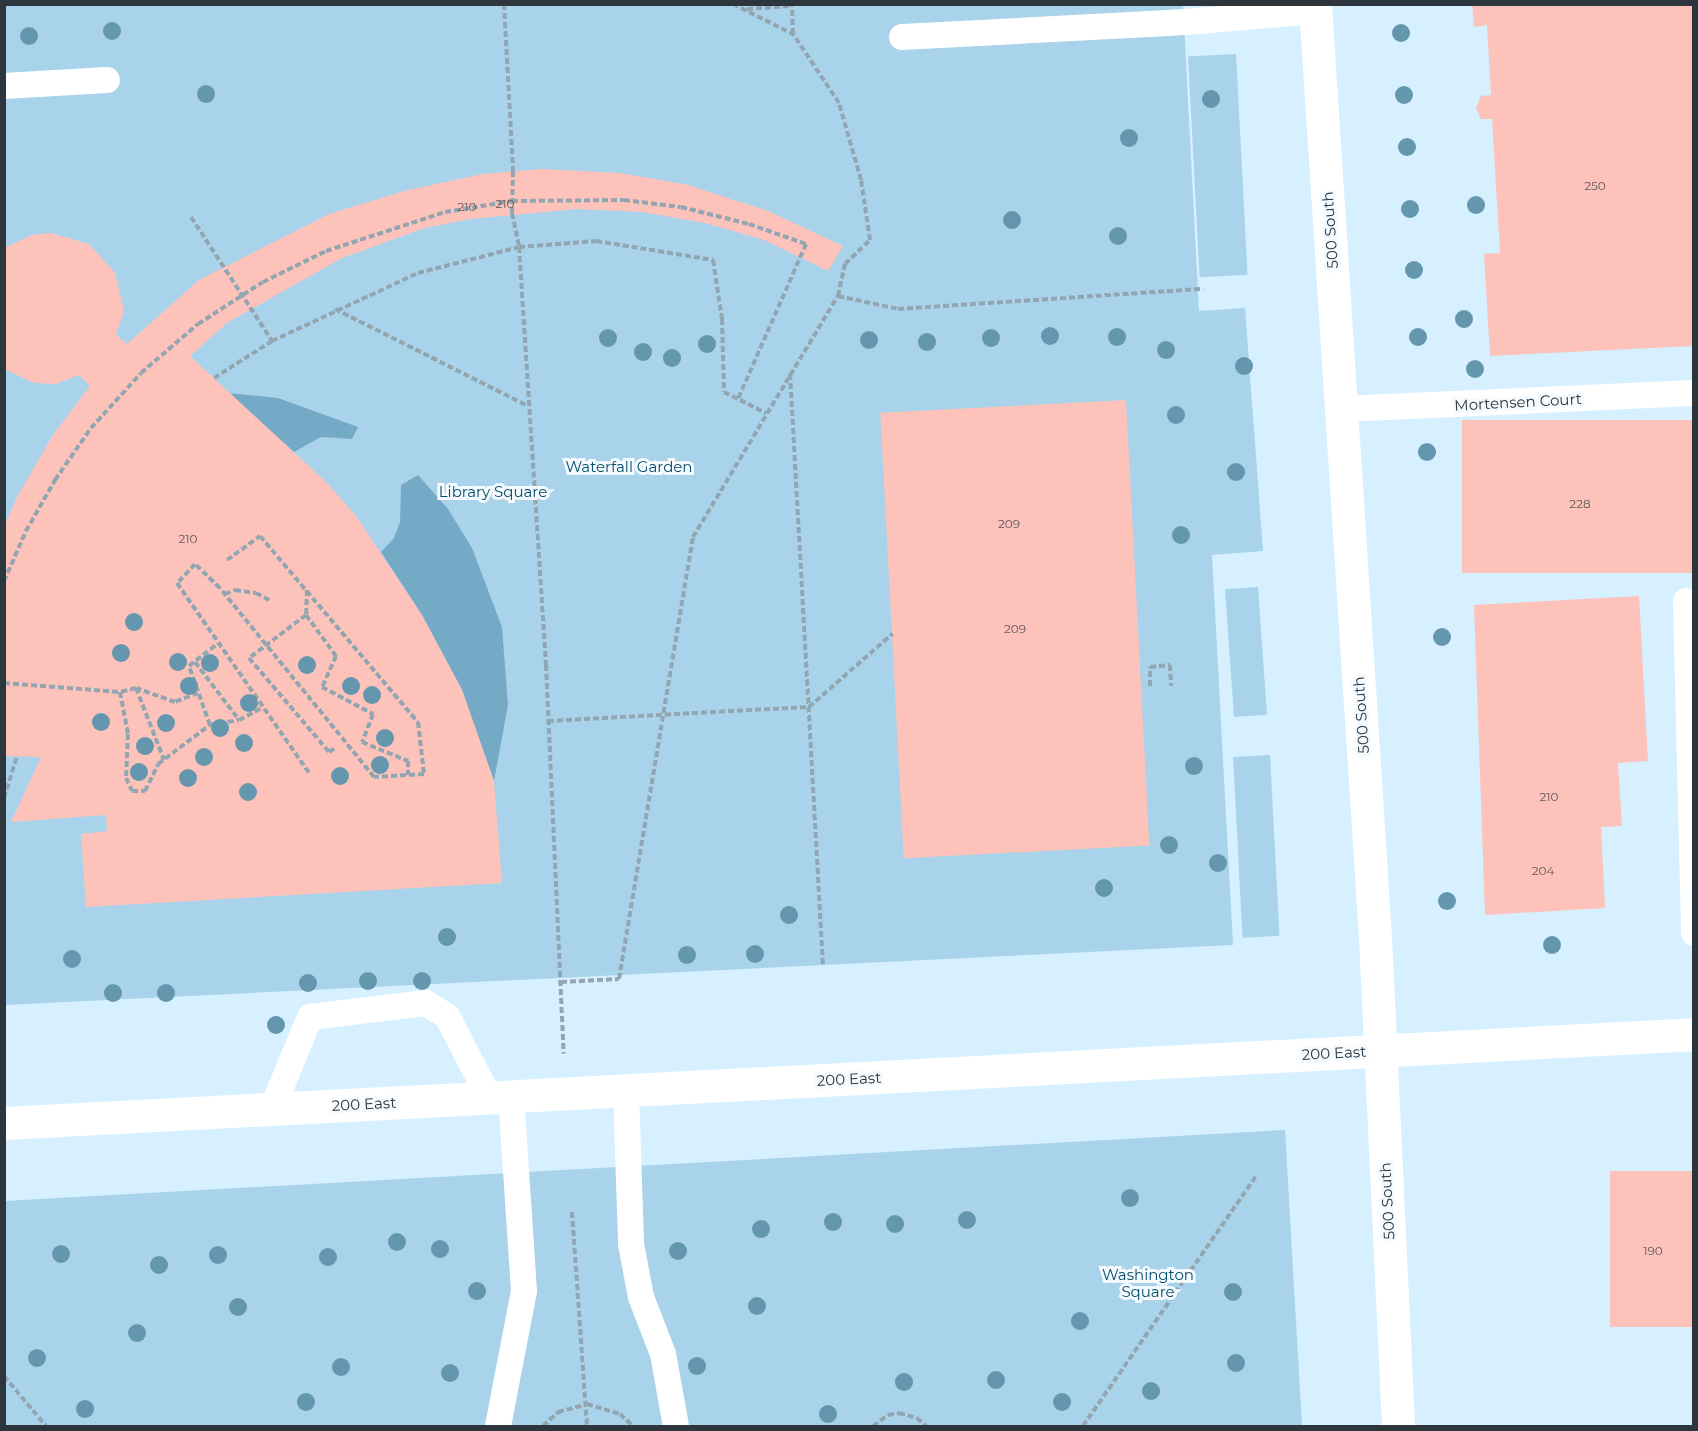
<!DOCTYPE html>
<style>
body{margin:0}
#map{position:relative;width:1698px;height:1431px;overflow:hidden;background:#d6f0ff;font-family:Montserrat,sans-serif}
div>[style]{position:absolute}
[style*='--x']{left:calc(var(--x)*1px);top:calc(var(--y)*1px);width:calc(var(--w)*1px);rotate:calc(var(--a)*1deg)}
.green>*{inset:0;background:#a8d3ea;transform-origin:0 0}
.water>*{inset:0;background:#75aac6}
.building>*{inset:0;background:#fdc2ba;transform-origin:0 0}
.path>*{height:4px;margin-top:-2px;transform-origin:0;background:repeating-linear-gradient(90deg,#92a6b1 0 6px,transparent 0 9px)}
.service>*{height:26px;margin:-13px;padding:0 13px;transform-origin:13px;border-radius:13px;background:#fff}
.tertiary>*{height:33px;margin:-16.5px;padding:0 16.5px;transform-origin:16.5px;border-radius:16.5px;background:#fff}
.primary>*{height:33px;margin:-16.5px;padding:0 16.5px;transform-origin:16.5px;border-radius:16.5px;background:#fff}
.trees>*{width:18px;height:18px;margin:-9px;border-radius:50%;background:#6497ae}
span{translate:-50% -50%;white-space:nowrap;text-align:center;line-height:1.15;-webkit-text-stroke:6px #f4fafd;paint-order:stroke}
.number-label{font-size:12px;color:#60595c}
.number-label span{-webkit-text-stroke-width:0}
.street-label{font-size:15px;color:#2c363c}
.park-label{font-size:15px;color:#064e6b}
.frame{position:absolute;inset:0;border:6px solid #2c363c;pointer-events:none}
</style>
<div id="map">
<div class="green">
<div style="clip-path:polygon(5px 5px,1183px 5px,1199px 311px,1245px 308px,1263px 551px,1212px 555px,1233px 945px,5px 1005px)"></div>
<div style="left:1236px;top:54px;width:221px;height:48px;rotate:87deg"></div>
<div style="left:1258px;top:587px;width:128px;height:33px;rotate:86deg"></div>
<div style="left:1270px;top:755px;width:181px;height:37px;rotate:87deg"></div>
<div style="clip-path:polygon(1285px 1130px,1302px 1426px,5px 1426px,5px 1201px)"></div>
</div>
<div class="water">
<div style="clip-path:polygon(228px 393px,278px 398px,358px 427px,352px 439px,321px 437px,294px 452px)"></div>
<div style="clip-path:polygon(418px 475px,448px 509px,472px 548px,502px 627px,508px 705px,494px 781px,462px 690px,422px 615px,381px 552px,394px 538px,400px 522px,401px 485px)"></div>
</div>
<div class="building">
<div style="clip-path:polygon(1472px 4px,1694px 4px,1694px 346px,1490px 356px,1484px 254px,1500px 253px,1492px 119px,1481px 119px,1476px 108px,1481px 96px,1491px 95px,1487px 25px,1474px 27px)"></div>
<div style="clip-path:polygon(542px 169px,620px 173px,688px 185px,768px 211px,843px 246px,828px 271px,764px 240px,705px 223px,642px 212px,576px 209px,470px 219px,425px 228px,342px 258px,227px 323px,190px 356px,327px 483px,356px 516px,422px 615px,462px 690px,494px 781px,502px 883px,86px 907px,81px 834px,107px 831px,106px 815px,11px 822px,41px 757px,4px 756px,4px 527px,17px 497px,53px 435px,90px 386px,79px 375px,56px 384px,34px 383px,4px 369px,4px 248px,32px 235px,51px 233px,89px 244px,115px 273px,124px 311px,116px 335px,127px 344px,199px 280px,329px 214px,404px 191px,482px 174px)"></div>
<div style="left:1126px;top:400px;width:446px;height:246px;rotate:87deg"></div>
<div style="left:1694px;top:420px;width:153px;height:232px;rotate:90deg"></div>
<div style="clip-path:polygon(1639px 596px,1648px 761px,1618px 763px,1622px 826px,1601px 827px,1605px 908px,1485px 915px,1474px 605px)"></div>
<div style="left:1694px;top:1171px;width:156px;height:84px;rotate:90deg"></div>
</div>
<div class="path">
<div style="--x:504;--y:4;--w:167;--a:86.9"></div>
<div style="--x:513;--y:171;--w:42;--a:91.4"></div>
<div style="--x:512;--y:213;--w:35;--a:78"></div>
<div style="--x:519;--y:247;--w:419;--a:86.3"></div>
<div style="--x:546;--y:665;--w:389;--a:87.4"></div>
<div style="--x:733;--y:4;--w:67;--a:26.6"></div>
<div style="--x:747;--y:9;--w:44;--a:-3.9"></div>
<div style="--x:191;--y:217;--w:148;--a:56.8"></div>
<div style="--x:838;--y:296;--w:61;--a:12.2"></div>
<div style="--x:898;--y:309;--w:306;--a:-3.8"></div>
<div style="--x:335;--y:309;--w:216;--a:26.7"></div>
<div style="--x:790;--y:374;--w:593;--a:86.81"></div>
<div style="--x:214;--y:378;--w:69;--a:-32.5"></div>
<div style="--x:272;--y:341;--w:161;--a:-25"></div>
<div style="--x:418;--y:273;--w:104;--a:-14.4"></div>
<div style="--x:519;--y:247;--w:77;--a:-4.5"></div>
<div style="--x:596;--y:241;--w:119;--a:9.2"></div>
<div style="--x:713;--y:260;--w:60;--a:81.3"></div>
<div style="--x:722;--y:319;--w:73;--a:88.4"></div>
<div style="--x:724;--y:392;--w:47;--a:26.6"></div>
<div style="--x:227;--y:560;--w:41;--a:-36"></div>
<div style="--x:260;--y:536;--w:244;--a:49.7"></div>
<div style="--x:418;--y:722;--w:52;--a:83.4"></div>
<div style="--x:424;--y:774;--w:50;--a:176.6"></div>
<div style="--x:374;--y:777;--w:244;--a:-129.2"></div>
<div style="--x:220;--y:588;--w:35;--a:-136"></div>
<div style="--x:195;--y:564;--w:26;--a:133"></div>
<div style="--x:177;--y:583;--w:231;--a:55.2"></div>
<div style="--x:4;--y:581;--w:55;--a:-66.3"></div>
<div style="--x:26;--y:531;--w:59;--a:-60.4"></div>
<div style="--x:55;--y:480;--w:63;--a:-55.3"></div>
<div style="--x:91;--y:428;--w:74;--a:-47.7"></div>
<div style="--x:141;--y:373;--w:75;--a:-40.7"></div>
<div style="--x:198;--y:324;--w:77;--a:-32.9"></div>
<div style="--x:263;--y:282;--w:70;--a:-26.2"></div>
<div style="--x:326;--y:251;--w:125;--a:-18.1"></div>
<div style="--x:445;--y:212;--w:68;--a:-9.3"></div>
<div style="--x:512;--y:201;--w:112;--a:-0.5"></div>
<div style="--x:624;--y:200;--w:57;--a:7"></div>
<div style="--x:681;--y:207;--w:70;--a:14"></div>
<div style="--x:749;--y:224;--w:60;--a:19.3"></div>
<div style="--x:806;--y:244;--w:169;--a:113.7"></div>
<div style="--x:307;--y:590;--w:25;--a:92"></div>
<div style="--x:306;--y:615;--w:51;--a:53.8"></div>
<div style="--x:336;--y:656;--w:34;--a:114"></div>
<div style="--x:322;--y:687;--w:58;--a:27.9"></div>
<div style="--x:373;--y:714;--w:30;--a:111"></div>
<div style="--x:362;--y:742;--w:50;--a:22.4"></div>
<div style="--x:408;--y:761;--w:14;--a:90"></div>
<div style="--x:225;--y:594;--w:11;--a:-22"></div>
<div style="--x:235;--y:590;--w:21;--a:8"></div>
<div style="--x:256;--y:593;--w:17;--a:28"></div>
<div style="--x:306;--y:615;--w:71;--a:143"></div>
<div style="--x:249;--y:658;--w:123;--a:49.6"></div>
<div style="--x:329;--y:752;--w:7;--a:-34"></div>
<div style="--x:195;--y:662;--w:73;--a:52.8"></div>
<div style="--x:4;--y:683;--w:116;--a:4.4"></div>
<div style="--x:1150;--y:686;--w:19;--a:-90"></div>
<div style="--x:1150;--y:667;--w:20;--a:-6"></div>
<div style="--x:1170;--y:665;--w:21;--a:87"></div>
<div style="--x:136;--y:688;--w:77;--a:68.7"></div>
<div style="--x:198;--y:693;--w:25;--a:159"></div>
<div style="--x:175;--y:702;--w:41;--a:-160.3"></div>
<div style="--x:136;--y:688;--w:16;--a:166"></div>
<div style="--x:120;--y:692;--w:43;--a:79.2"></div>
<div style="--x:128;--y:734;--w:44;--a:92.6"></div>
<div style="--x:126;--y:778;--w:14;--a:65"></div>
<div style="--x:132;--y:791;--w:13;--a:0"></div>
<div style="--x:145;--y:791;--w:30;--a:-64"></div>
<div style="--x:158;--y:764;--w:65;--a:-36.9"></div>
<div style="--x:210;--y:725;--w:29;--a:-10"></div>
<div style="--x:239;--y:720;--w:26;--a:-28"></div>
<div style="--x:548;--y:721;--w:261;--a:-3.1"></div>
<div style="--x:809;--y:707;--w:111;--a:-41.3"></div>
<div style="--x:210;--y:725;--w:63;--a:-109.6"></div>
<div style="--x:189;--y:666;--w:36;--a:-38"></div>
<div style="--x:4;--y:798;--w:44;--a:-72.8"></div>
<div style="--x:561;--y:982;--w:58;--a:-3"></div>
<div style="--x:619;--y:979;--w:448;--a:-80.5"></div>
<div style="--x:693;--y:537;--w:281;--a:-59"></div>
<div style="--x:838;--y:296;--w:33;--a:-78"></div>
<div style="--x:845;--y:264;--w:35;--a:-44"></div>
<div style="--x:870;--y:240;--w:61;--a:-98.5"></div>
<div style="--x:861;--y:180;--w:80;--a:-105.9"></div>
<div style="--x:839;--y:103;--w:83;--a:-123.7"></div>
<div style="--x:793;--y:34;--w:30;--a:-92"></div>
<div style="--x:572;--y:1212;--w:215;--a:86"></div>
<div style="--x:4;--y:1376;--w:65;--a:50"></div>
<div style="--x:543;--y:1426;--w:21;--a:-43"></div>
<div style="--x:558;--y:1412;--w:30;--a:-15"></div>
<div style="--x:587;--y:1404;--w:34;--a:17"></div>
<div style="--x:620;--y:1414;--w:18;--a:43"></div>
<div style="--x:873;--y:1426;--w:19;--a:-36"></div>
<div style="--x:888;--y:1415;--w:11;--a:-10"></div>
<div style="--x:899;--y:1413;--w:19;--a:16"></div>
<div style="--x:917;--y:1418;--w:12;--a:42"></div>
<div style="--x:1083;--y:1426;--w:304;--a:-55.3"></div>
</div>
<div class="service">
<div style="--x:902;--y:37;--w:285;--a:-3"></div>
<div style="--x:1187;--y:22;--w:129;--a:-4.9"></div>
<div style="--x:4;--y:86;--w:103;--a:-3.3"></div>
<div style="--x:1342;--y:409;--w:352;--a:-2.6"></div>
<div style="--x:1686;--y:601;--w:332;--a:88.6"></div>
<div style="--x:626;--y:1090;--w:154;--a:88.1"></div>
<div style="--x:631;--y:1244;--w:54;--a:79.3"></div>
<div style="--x:641;--y:1297;--w:61;--a:68.9"></div>
<div style="--x:663;--y:1354;--w:73;--a:79.8"></div>
<div style="--x:272;--y:1109;--w:100;--a:-67.6"></div>
<div style="--x:310;--y:1017;--w:117;--a:-6.9"></div>
<div style="--x:426;--y:1003;--w:25;--a:32"></div>
<div style="--x:447;--y:1016;--w:91;--a:62.6"></div>
<div style="--x:498;--y:1426;--w:137;--a:-79.1"></div>
<div style="--x:524;--y:1291;--w:195;--a:-93.8"></div>
</div>
<div class="tertiary">
<div style="--x:4;--y:1123;--w:1692;--a:-3.01"></div>
</div>
<div class="primary">
<div style="--x:1315;--y:4;--w:935;--a:86.32"></div>
<div style="--x:1375;--y:937;--w:490;--a:87.3"></div>
</div>
<div class="trees">
<div style="left:112px;top:31px"></div>
<div style="left:1401px;top:33px"></div>
<div style="left:29px;top:36px"></div>
<div style="left:206px;top:94px"></div>
<div style="left:1404px;top:95px"></div>
<div style="left:1211px;top:99px"></div>
<div style="left:1129px;top:138px"></div>
<div style="left:1407px;top:147px"></div>
<div style="left:1476px;top:205px"></div>
<div style="left:1410px;top:209px"></div>
<div style="left:1012px;top:220px"></div>
<div style="left:1118px;top:236px"></div>
<div style="left:1414px;top:270px"></div>
<div style="left:1464px;top:319px"></div>
<div style="left:1050px;top:336px"></div>
<div style="left:1117px;top:337px"></div>
<div style="left:1418px;top:337px"></div>
<div style="left:608px;top:338px"></div>
<div style="left:991px;top:338px"></div>
<div style="left:869px;top:340px"></div>
<div style="left:927px;top:342px"></div>
<div style="left:707px;top:344px"></div>
<div style="left:1166px;top:350px"></div>
<div style="left:643px;top:352px"></div>
<div style="left:672px;top:358px"></div>
<div style="left:1244px;top:366px"></div>
<div style="left:1475px;top:369px"></div>
<div style="left:1176px;top:415px"></div>
<div style="left:1427px;top:452px"></div>
<div style="left:1236px;top:472px"></div>
<div style="left:1181px;top:535px"></div>
<div style="left:134px;top:622px"></div>
<div style="left:1442px;top:637px"></div>
<div style="left:121px;top:653px"></div>
<div style="left:178px;top:662px"></div>
<div style="left:210px;top:663px"></div>
<div style="left:307px;top:665px"></div>
<div style="left:189px;top:686px"></div>
<div style="left:351px;top:686px"></div>
<div style="left:372px;top:695px"></div>
<div style="left:249px;top:703px"></div>
<div style="left:101px;top:722px"></div>
<div style="left:166px;top:723px"></div>
<div style="left:220px;top:728px"></div>
<div style="left:385px;top:738px"></div>
<div style="left:244px;top:743px"></div>
<div style="left:145px;top:746px"></div>
<div style="left:204px;top:757px"></div>
<div style="left:380px;top:765px"></div>
<div style="left:1194px;top:766px"></div>
<div style="left:139px;top:772px"></div>
<div style="left:340px;top:776px"></div>
<div style="left:188px;top:778px"></div>
<div style="left:248px;top:792px"></div>
<div style="left:1169px;top:845px"></div>
<div style="left:1218px;top:863px"></div>
<div style="left:1104px;top:888px"></div>
<div style="left:1447px;top:901px"></div>
<div style="left:789px;top:915px"></div>
<div style="left:447px;top:937px"></div>
<div style="left:1552px;top:945px"></div>
<div style="left:755px;top:954px"></div>
<div style="left:687px;top:955px"></div>
<div style="left:72px;top:959px"></div>
<div style="left:368px;top:981px"></div>
<div style="left:422px;top:981px"></div>
<div style="left:308px;top:983px"></div>
<div style="left:113px;top:993px"></div>
<div style="left:166px;top:993px"></div>
<div style="left:276px;top:1025px"></div>
<div style="left:1130px;top:1198px"></div>
<div style="left:967px;top:1220px"></div>
<div style="left:833px;top:1222px"></div>
<div style="left:895px;top:1224px"></div>
<div style="left:761px;top:1229px"></div>
<div style="left:397px;top:1242px"></div>
<div style="left:440px;top:1249px"></div>
<div style="left:678px;top:1251px"></div>
<div style="left:61px;top:1254px"></div>
<div style="left:218px;top:1255px"></div>
<div style="left:328px;top:1257px"></div>
<div style="left:159px;top:1265px"></div>
<div style="left:477px;top:1291px"></div>
<div style="left:1233px;top:1292px"></div>
<div style="left:757px;top:1306px"></div>
<div style="left:238px;top:1307px"></div>
<div style="left:1080px;top:1321px"></div>
<div style="left:137px;top:1333px"></div>
<div style="left:37px;top:1358px"></div>
<div style="left:1236px;top:1363px"></div>
<div style="left:697px;top:1366px"></div>
<div style="left:341px;top:1367px"></div>
<div style="left:450px;top:1373px"></div>
<div style="left:996px;top:1380px"></div>
<div style="left:904px;top:1382px"></div>
<div style="left:1151px;top:1391px"></div>
<div style="left:306px;top:1402px"></div>
<div style="left:1062px;top:1402px"></div>
<div style="left:85px;top:1409px"></div>
<div style="left:828px;top:1414px"></div>
</div>
<div class="number-label">
<span style="left:1595px;top:186px">250</span>
<span style="left:505px;top:204px">210</span>
<span style="left:467px;top:207px">210</span>
<span style="left:1580px;top:504px">228</span>
<span style="left:1009px;top:524px">209</span>
<span style="left:188px;top:539px">210</span>
<span style="left:1015px;top:629px">209</span>
<span style="left:1549px;top:797px">210</span>
<span style="left:1543px;top:871px">204</span>
<span style="left:1653px;top:1251px">190</span>
</div>
<div class="street-label">
<span style="left:1330px;top:230px;rotate:-94deg">500 South</span>
<span style="left:1518px;top:402px;rotate:-3deg">Mortensen Court</span>
<span style="left:1361px;top:715px;rotate:-94deg">500 South</span>
<span style="left:1334px;top:1053px;rotate:-3deg">200 East</span>
<span style="left:849px;top:1079px;rotate:-3deg">200 East</span>
<span style="left:364px;top:1104px;rotate:-3deg">200 East</span>
<span style="left:1387px;top:1201px;rotate:-93deg">500 South</span>
</div>
<div class="park-label">
<span style="left:629px;top:467px">Waterfall Garden</span>
<span style="left:493px;top:492px">Library Square</span>
<span style="left:1148px;top:1283px">Washington<br>Square</span>
</div>
<div class="frame"></div>
</div>
